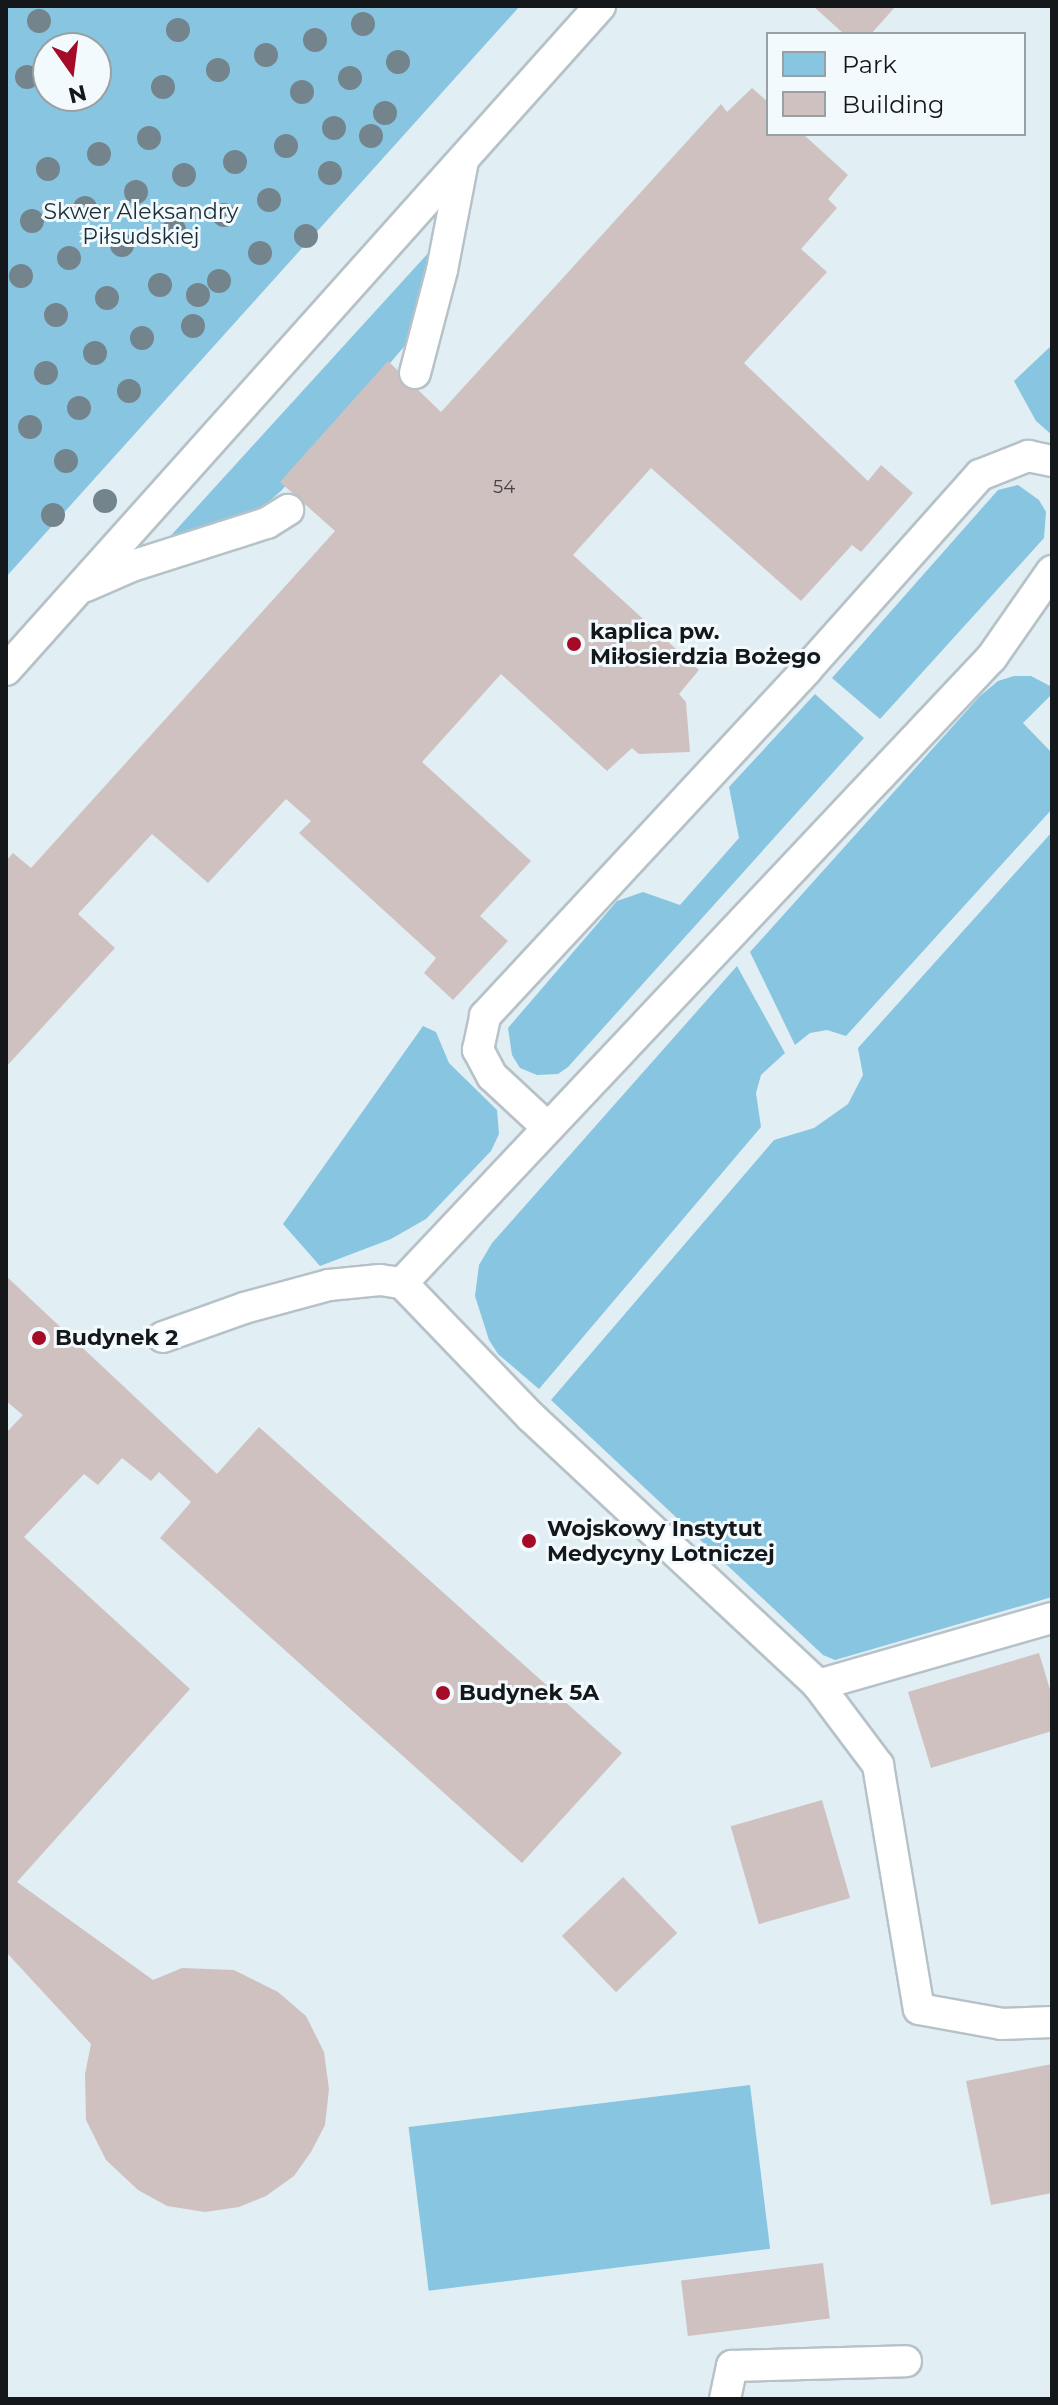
<!DOCTYPE html>
<meta charset="utf-8">
<style>
body{margin:0}
#map{position:relative;width:1058px;height:2405px;overflow:hidden;background:#e1eef4;font-family:Montserrat,sans-serif}
div>[style]{position:absolute}
[style*='--x']{left:calc(var(--x)*1px);top:calc(var(--y)*1px);width:calc(var(--w)*1px);rotate:calc(var(--a)*1deg)}
.green>*{inset:0;background:#88c5e0;transform-origin:0 0}
.building>*{inset:0;background:#d0c1c1;transform-origin:0 0}
.roads{filter:drop-shadow(2px 0 #b6c2c8) drop-shadow(-2px 0 #b6c2c8) drop-shadow(0 2px #b6c2c8) drop-shadow(0 -2px #b6c2c8)}
.service>*{height:30px;margin:-15px;padding:0 15px;transform-origin:15px;border-radius:15px;background:#fff}
.trees>*{width:24px;height:24px;margin:-12px;border-radius:50%;background:#74848c}
.dots>*{width:22px;height:22px;translate:-50% -50%;box-sizing:border-box;border:4px solid #f2fafe;border-radius:50%}
span{translate:-50% -50%;white-space:nowrap;text-align:center;line-height:1.15;-webkit-text-stroke:6px #f2fafe;paint-order:stroke}
.number-label{font-size:18px;color:#434244}
.number-label span{-webkit-text-stroke-width:0}
.park-label{font-size:22px;color:#1a2d36}
.poi-label{font-size:22px;color:#14181b;font-weight:700}
.left{translate:0 -50%;text-align:left}
.frame{position:absolute;inset:0;border:8px solid #14181b;pointer-events:none}
.legend{position:absolute;left:766px;top:32px;width:260px;height:104px;box-sizing:border-box;background:#f2fafe;border:2px solid #99a0a3;margin:0;padding:10px 14px;list-style:none;font-size:24px;color:#14181b}
.legend li{display:flex;align-items:center;gap:16px;height:40px}
.legend b{width:40px;border:2px solid #99a0a3}
.north{position:absolute;left:32px;top:32px;width:80px;height:80px;box-sizing:border-box;background:#f2fafe;border:2px solid #99a0a3;border-radius:50%;rotate:166deg;font-size:22px;font-weight:700;line-height:32px;text-align:center;color:#14181b}
.north::after{content:'';display:block;margin:auto;width:28px;height:36px;background:#a50b27;clip-path:polygon(50% 0,100% 100%,50% 72%,0 100%)}
</style>
<div id="map">
<div class="green">
<div style="clip-path:polygon(evenodd,6px 6px,520px 6px,6px 577px,6px 6px,48px 48px,96px 48px,96px 96px,48px 96px,48px 48px)"></div>
<div style="clip-path:polygon(431px 250px,408px 342px,281px 491px,265px 505px,246px 515px,165px 542px)"></div>
<div style="clip-path:polygon(1052px 345px,1052px 435px,1036px 421px,1014px 381px)"></div>
<div style="clip-path:polygon(1018px 485px,1039px 500px,1046px 512px,1044px 538px,880px 719px,832px 678px,998px 490px)"></div>
<div style="clip-path:polygon(1014px 676px,1031px 676px,1052px 687px,1052px 694px,1023px 723px,1052px 753px,1052px 809px,846px 1036px,827px 1030px,810px 1033px,795px 1045px,750px 952px,980px 696px,998px 681px)"></div>
<div style="clip-path:polygon(815px 694px,864px 738px,568px 1067px,558px 1074px,537px 1075px,520px 1068px,512px 1055px,508px 1028px,617px 901px,643px 892px,680px 905px,739px 838px,729px 787px)"></div>
<div style="clip-path:polygon(1052px 832px,1052px 1597px,835px 1660px,823px 1655px,551px 1400px,774px 1140px,814px 1128px,848px 1104px,863px 1075px,858px 1048px)"></div>
<div style="clip-path:polygon(737px 966px,785px 1053px,761px 1075px,756px 1093px,761px 1127px,539px 1389px,498px 1354px,489px 1340px,475px 1296px,479px 1265px,492px 1243px)"></div>
<div style="clip-path:polygon(423px 1026px,436px 1032px,449px 1063px,497px 1110px,499px 1134px,491px 1151px,426px 1219px,391px 1239px,320px 1266px,283px 1224px)"></div>
<div style="left:750px;top:2085px;width:165px;height:344px;rotate:83deg"></div>
</div>
<div class="building">
<div style="clip-path:polygon(813px 6px,896px 6px,871px 34px,844px 34px)"></div>
<div style="clip-path:polygon(752px 88px,768px 102px,768px 134px,803px 134px,848px 175px,828px 199px,837px 208px,801px 249px,827px 272px,744px 363px,868px 481px,881px 465px,913px 493px,861px 552px,852px 545px,801px 601px,651px 468px,573px 555px,699px 670px,679px 694px,686px 702px,690px 752px,639px 754px,632px 748px,607px 771px,501px 674px,422px 762px,531px 861px,480px 916px,508px 941px,453px 1000px,424px 973px,436px 958px,299px 833px,311px 821px,286px 799px,208px 883px,152px 834px,78px 914px,115px 948px,6px 1067px,6px 861px,13px 853px,31px 868px,335px 531px,280px 482px,388px 361px,441px 412px,721px 104px,727px 112px)"></div>
<div style="clip-path:polygon(6px 1276px,217px 1474px,259px 1427px,622px 1753px,522px 1863px,160px 1538px,191px 1502px,159px 1472px,151px 1481px,122px 1458px,98px 1485px,84px 1474px,24px 1537px,190px 1689px,17px 1882px,153px 1980px,182px 1968px,234px 1970px,278px 1992px,306px 2016px,324px 2052px,329px 2089px,325px 2125px,311px 2152px,294px 2176px,266px 2196px,239px 2207px,205px 2212px,167px 2206px,138px 2190px,106px 2160px,86px 2120px,85px 2074px,91px 2044px,6px 1952px,6px 1433px,23px 1415px,6px 1401px)"></div>
<div style="clip-path:polygon(1039px 1653px,1052px 1696px,1052px 1731px,931px 1768px,908px 1692px)"></div>
<div style="left:822px;top:1800px;width:102px;height:95px;rotate:74deg"></div>
<div style="left:623px;top:1877px;width:78px;height:85px;rotate:46deg"></div>
<div style="clip-path:polygon(1052px 2064px,1052px 2193px,991px 2205px,966px 2081px)"></div>
<div style="left:823px;top:2263px;width:56px;height:143px;rotate:83deg"></div>
</div>
<div class="roads">
<div class="service">
<div style="--x:415;--y:373;--w:106;--a:-75.3"></div>
<div style="--x:442;--y:270;--w:111;--a:-79.1"></div>
<div style="--x:1052;--y:571;--w:105;--a:124.9"></div>
<div style="--x:992;--y:657;--w:860;--a:133.3"></div>
<div style="--x:402;--y:1283;--w:186;--a:46.1"></div>
<div style="--x:531;--y:1417;--w:393;--a:43"></div>
<div style="--x:818;--y:1685;--w:100;--a:53.1"></div>
<div style="--x:878;--y:1765;--w:247;--a:80.5"></div>
<div style="--x:919;--y:2009;--w:84;--a:10.2"></div>
<div style="--x:1002;--y:2024;--w:50;--a:-2.3"></div>
<div style="--x:86;--y:586;--w:50;--a:-23.5"></div>
<div style="--x:132;--y:566;--w:142;--a:-17.7"></div>
<div style="--x:267;--y:523;--w:25;--a:-32"></div>
<div style="--x:6;--y:670;--w:891;--a:-48.18"></div>
<div style="--x:548;--y:1128;--w:76;--a:-137.1"></div>
<div style="--x:492;--y:1076;--w:30;--a:-118"></div>
<div style="--x:478;--y:1050;--w:35;--a:-78"></div>
<div style="--x:485;--y:1016;--w:473;--a:-47.1"></div>
<div style="--x:807;--y:669;--w:260;--a:-48.3"></div>
<div style="--x:980;--y:475;--w:52;--a:-21.6"></div>
<div style="--x:1028;--y:456;--w:25;--a:12"></div>
<div style="--x:163;--y:1337;--w:86;--a:-19.7"></div>
<div style="--x:244;--y:1308;--w:88;--a:-15.1"></div>
<div style="--x:329;--y:1285;--w:51;--a:-5.6"></div>
<div style="--x:380;--y:1280;--w:22;--a:8"></div>
<div style="--x:818;--y:1685;--w:243;--a:-16"></div>
<div style="--x:725;--y:2399;--w:34;--a:-78"></div>
<div style="--x:732;--y:2366;--w:174;--a:-1.6"></div>
</div>
</div>
<div class="trees">
<div style="left:39px;top:21px"></div>
<div style="left:363px;top:24px"></div>
<div style="left:178px;top:30px"></div>
<div style="left:315px;top:40px"></div>
<div style="left:266px;top:55px"></div>
<div style="left:398px;top:62px"></div>
<div style="left:218px;top:70px"></div>
<div style="left:27px;top:77px"></div>
<div style="left:350px;top:78px"></div>
<div style="left:163px;top:87px"></div>
<div style="left:302px;top:92px"></div>
<div style="left:385px;top:113px"></div>
<div style="left:334px;top:128px"></div>
<div style="left:371px;top:136px"></div>
<div style="left:149px;top:138px"></div>
<div style="left:286px;top:146px"></div>
<div style="left:99px;top:154px"></div>
<div style="left:235px;top:162px"></div>
<div style="left:48px;top:169px"></div>
<div style="left:330px;top:173px"></div>
<div style="left:184px;top:175px"></div>
<div style="left:136px;top:192px"></div>
<div style="left:269px;top:200px"></div>
<div style="left:85px;top:208px"></div>
<div style="left:224px;top:215px"></div>
<div style="left:32px;top:221px"></div>
<div style="left:174px;top:230px"></div>
<div style="left:306px;top:236px"></div>
<div style="left:122px;top:245px"></div>
<div style="left:260px;top:253px"></div>
<div style="left:69px;top:258px"></div>
<div style="left:21px;top:276px"></div>
<div style="left:219px;top:281px"></div>
<div style="left:160px;top:285px"></div>
<div style="left:198px;top:295px"></div>
<div style="left:107px;top:298px"></div>
<div style="left:56px;top:315px"></div>
<div style="left:193px;top:326px"></div>
<div style="left:142px;top:338px"></div>
<div style="left:95px;top:353px"></div>
<div style="left:46px;top:373px"></div>
<div style="left:129px;top:391px"></div>
<div style="left:79px;top:408px"></div>
<div style="left:30px;top:427px"></div>
<div style="left:66px;top:461px"></div>
<div style="left:105px;top:501px"></div>
<div style="left:53px;top:515px"></div>
</div>
<div class="dots">
<div style="left:574px;top:644px;background:#a50b27"></div>
<div style="left:39px;top:1338px;background:#a50b27"></div>
<div style="left:529px;top:1541px;background:#a50b27"></div>
<div style="left:443px;top:1693px;background:#a50b27"></div>
</div>
<div class="number-label">
<span style="left:504px;top:487px">54</span>
</div>
<div class="park-label">
<span style="left:141px;top:224px">Skwer Aleksandry<br>Piłsudskiej</span>
</div>
<div class="poi-label">
<span class="left" style="left:590px;top:644px">kaplica pw.<br>Miłosierdzia Bożego</span>
<span class="left" style="left:55px;top:1338px">Budynek 2</span>
<span class="left" style="left:547px;top:1541px">Wojskowy Instytut<br>Medycyny Lotniczej</span>
<span class="left" style="left:459px;top:1693px">Budynek 5A</span>
</div>
<div class="frame"></div>
<ul class="legend">
<li><b style="height:22px;background:#88c5e0"></b>Park</li>
<li><b style="height:22px;background:#d0c1c1"></b>Building</li>
</ul>
<div class="north">N</div>
</div>
